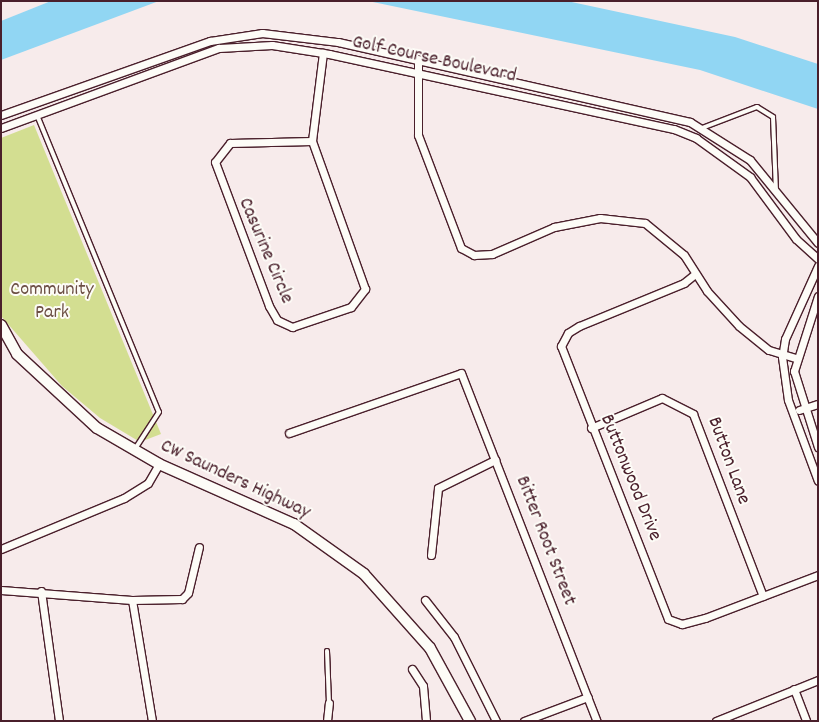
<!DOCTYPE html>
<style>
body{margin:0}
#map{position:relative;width:819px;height:722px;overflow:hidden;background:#f7ebeb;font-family:Dekko,sans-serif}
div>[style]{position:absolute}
.green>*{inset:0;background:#d3de91}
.water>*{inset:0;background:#91d6f3}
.roads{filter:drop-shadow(1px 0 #4a1f2b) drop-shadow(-1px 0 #4a1f2b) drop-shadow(0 1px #4a1f2b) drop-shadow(0 -1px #4a1f2b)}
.lane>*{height:4px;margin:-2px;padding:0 2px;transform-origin:2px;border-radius:2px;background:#fdfcf7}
.street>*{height:7px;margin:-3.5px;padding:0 3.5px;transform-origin:3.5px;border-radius:3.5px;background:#fdfcf7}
.secondary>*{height:10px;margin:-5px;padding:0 5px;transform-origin:5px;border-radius:5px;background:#fdfcf7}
span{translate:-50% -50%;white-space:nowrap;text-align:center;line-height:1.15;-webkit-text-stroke:4px #fdfcf7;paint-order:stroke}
.street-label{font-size:20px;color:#4a1f2b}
.park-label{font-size:20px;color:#6c4f44}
.frame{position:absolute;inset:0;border:2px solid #4a1f2b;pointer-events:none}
</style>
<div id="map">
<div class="green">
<i style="clip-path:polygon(34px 125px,161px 434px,140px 442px,100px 418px,62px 386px,1px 316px,1px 138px)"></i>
</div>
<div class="water">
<i style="clip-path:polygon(51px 1px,159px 1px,1px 60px,1px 21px)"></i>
<i style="clip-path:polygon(368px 1px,567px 1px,735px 37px,818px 64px,818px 109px,700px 70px)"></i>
</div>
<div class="roads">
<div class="lane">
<i style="left:37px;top:115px;width:321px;rotate:67.7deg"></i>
<i style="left:159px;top:412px;width:44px;rotate:123deg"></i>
<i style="left:702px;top:128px;width:59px;rotate:-20.9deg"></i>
<i style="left:757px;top:107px;width:19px;rotate:32deg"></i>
<i style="left:773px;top:117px;width:74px;rotate:87.7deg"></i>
<i style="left:327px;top:651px;width:52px;rotate:87.8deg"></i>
</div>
<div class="street">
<i style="left:418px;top:59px;width:76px;rotate:90deg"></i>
<i style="left:418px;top:135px;width:121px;rotate:69.2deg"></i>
<i style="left:461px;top:248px;width:15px;rotate:28deg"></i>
<i style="left:474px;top:255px;width:18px;rotate:-3deg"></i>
<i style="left:492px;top:254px;width:68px;rotate:-23.5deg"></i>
<i style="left:554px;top:227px;width:47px;rotate:-11.1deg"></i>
<i style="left:600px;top:218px;width:45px;rotate:6.3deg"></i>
<i style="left:645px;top:223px;width:50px;rotate:39.4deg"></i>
<i style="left:684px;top:255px;width:43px;rotate:57.4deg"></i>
<i style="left:707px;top:291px;width:47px;rotate:47.6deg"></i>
<i style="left:739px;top:326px;width:38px;rotate:39deg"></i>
<i style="left:769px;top:350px;width:28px;rotate:17deg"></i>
<i style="left:1px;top:115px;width:222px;rotate:-19.5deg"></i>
<i style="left:210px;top:41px;width:53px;rotate:-8.7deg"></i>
<i style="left:262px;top:33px;width:77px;rotate:6.8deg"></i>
<i style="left:338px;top:42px;width:361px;rotate:12.8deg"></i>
<i style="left:690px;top:122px;width:71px;rotate:32.3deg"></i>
<i style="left:750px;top:160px;width:107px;rotate:50.7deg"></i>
<i style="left:1px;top:128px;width:232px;rotate:-20.2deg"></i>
<i style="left:219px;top:48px;width:53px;rotate:-3.2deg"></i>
<i style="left:272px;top:45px;width:58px;rotate:9deg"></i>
<i style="left:329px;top:54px;width:353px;rotate:12.3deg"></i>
<i style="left:674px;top:129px;width:24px;rotate:22deg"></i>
<i style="left:696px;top:138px;width:67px;rotate:35.8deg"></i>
<i style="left:750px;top:177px;width:77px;rotate:53.4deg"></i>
<i style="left:796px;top:239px;width:30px;rotate:42deg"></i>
<i style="left:312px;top:141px;width:82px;rotate:178.6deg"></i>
<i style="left:230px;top:143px;width:24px;rotate:128deg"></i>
<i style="left:215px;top:162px;width:154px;rotate:69.4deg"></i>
<i style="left:269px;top:306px;width:16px;rotate:60deg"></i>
<i style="left:277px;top:320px;width:17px;rotate:25deg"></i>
<i style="left:292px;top:327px;width:62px;rotate:-18.7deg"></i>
<i style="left:351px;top:307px;width:23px;rotate:-52deg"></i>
<i style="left:365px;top:289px;width:157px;rotate:-109.7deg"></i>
<i style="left:312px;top:141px;width:89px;rotate:-82.9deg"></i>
<i style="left:818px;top:266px;width:80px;rotate:114.3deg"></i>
<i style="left:785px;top:339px;width:18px;rotate:99deg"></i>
<i style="left:782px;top:357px;width:43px;rotate:82.1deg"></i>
<i style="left:788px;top:400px;width:86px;rotate:69.7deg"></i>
<i style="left:695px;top:274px;width:14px;rotate:141deg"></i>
<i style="left:684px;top:283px;width:113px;rotate:157.7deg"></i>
<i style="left:579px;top:326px;width:13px;rotate:148deg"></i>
<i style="left:568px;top:333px;width:15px;rotate:118deg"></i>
<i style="left:561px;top:346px;width:293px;rotate:68.6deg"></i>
<i style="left:668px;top:619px;width:15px;rotate:20deg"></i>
<i style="left:682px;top:624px;width:24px;rotate:-15deg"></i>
<i style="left:705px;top:618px;width:121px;rotate:-20.8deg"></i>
<i style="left:818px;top:296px;width:79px;rotate:107.7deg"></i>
<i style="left:794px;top:371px;width:80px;rotate:72.5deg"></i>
<i style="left:799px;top:410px;width:20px;rotate:-18deg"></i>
<i style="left:591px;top:428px;width:77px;rotate:-22.9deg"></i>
<i style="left:662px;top:398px;width:35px;rotate:27deg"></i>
<i style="left:693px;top:414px;width:195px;rotate:69deg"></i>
<i style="left:289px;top:433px;width:182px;rotate:-19.2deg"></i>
<i style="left:461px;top:373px;width:374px;rotate:68.7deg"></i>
<i style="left:1px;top:549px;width:133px;rotate:-22.5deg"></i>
<i style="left:124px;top:498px;width:28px;rotate:-32deg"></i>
<i style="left:148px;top:483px;width:22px;rotate:-60deg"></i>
<i style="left:431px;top:555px;width:67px;rotate:-84deg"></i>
<i style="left:438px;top:488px;width:64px;rotate:-26.2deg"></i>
<i style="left:1px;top:590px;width:131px;rotate:4.4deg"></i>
<i style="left:132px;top:600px;width:123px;rotate:80.6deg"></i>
<i style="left:41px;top:591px;width:131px;rotate:82.1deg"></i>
<i style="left:132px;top:600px;width:50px;rotate:-1.1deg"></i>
<i style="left:182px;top:599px;width:8px;rotate:-45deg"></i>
<i style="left:188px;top:593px;width:47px;rotate:-76.6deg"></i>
<i style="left:425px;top:600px;width:47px;rotate:51.9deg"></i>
<i style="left:454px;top:637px;width:94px;rotate:63.4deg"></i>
<i style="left:412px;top:669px;width:20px;rotate:57deg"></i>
<i style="left:423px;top:686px;width:35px;rotate:85deg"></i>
<i style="left:794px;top:689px;width:34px;rotate:69deg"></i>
<i style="left:327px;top:721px;width:18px;rotate:-84deg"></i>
<i style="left:524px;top:721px;width:68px;rotate:-20.6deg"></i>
<i style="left:716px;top:721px;width:110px;rotate:-21.9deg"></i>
</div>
<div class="secondary">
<i style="left:1px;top:325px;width:33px;rotate:61deg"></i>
<i style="left:17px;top:354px;width:109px;rotate:42.8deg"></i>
<i style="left:97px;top:428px;width:72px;rotate:30.1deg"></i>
<i style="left:159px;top:464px;width:148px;rotate:24deg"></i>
<i style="left:294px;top:524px;width:86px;rotate:35.5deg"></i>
<i style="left:364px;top:574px;width:99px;rotate:48.3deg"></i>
<i style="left:430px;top:648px;width:83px;rotate:61.3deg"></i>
</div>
</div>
<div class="street-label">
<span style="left:434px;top:60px;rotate:12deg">Golf Course Boulevard</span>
<span style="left:265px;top:251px;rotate:67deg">Casurine Circle</span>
<span style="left:728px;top:461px;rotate:70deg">Button Lane</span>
<span style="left:630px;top:478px;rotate:68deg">Buttonwood Drive</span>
<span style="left:235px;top:480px;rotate:25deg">CW Saunders Highway</span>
<span style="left:545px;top:541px;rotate:69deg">Bitter Root Street</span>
</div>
<div class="park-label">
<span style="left:52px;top:302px">Community<br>Park</span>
</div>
<div class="frame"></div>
</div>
